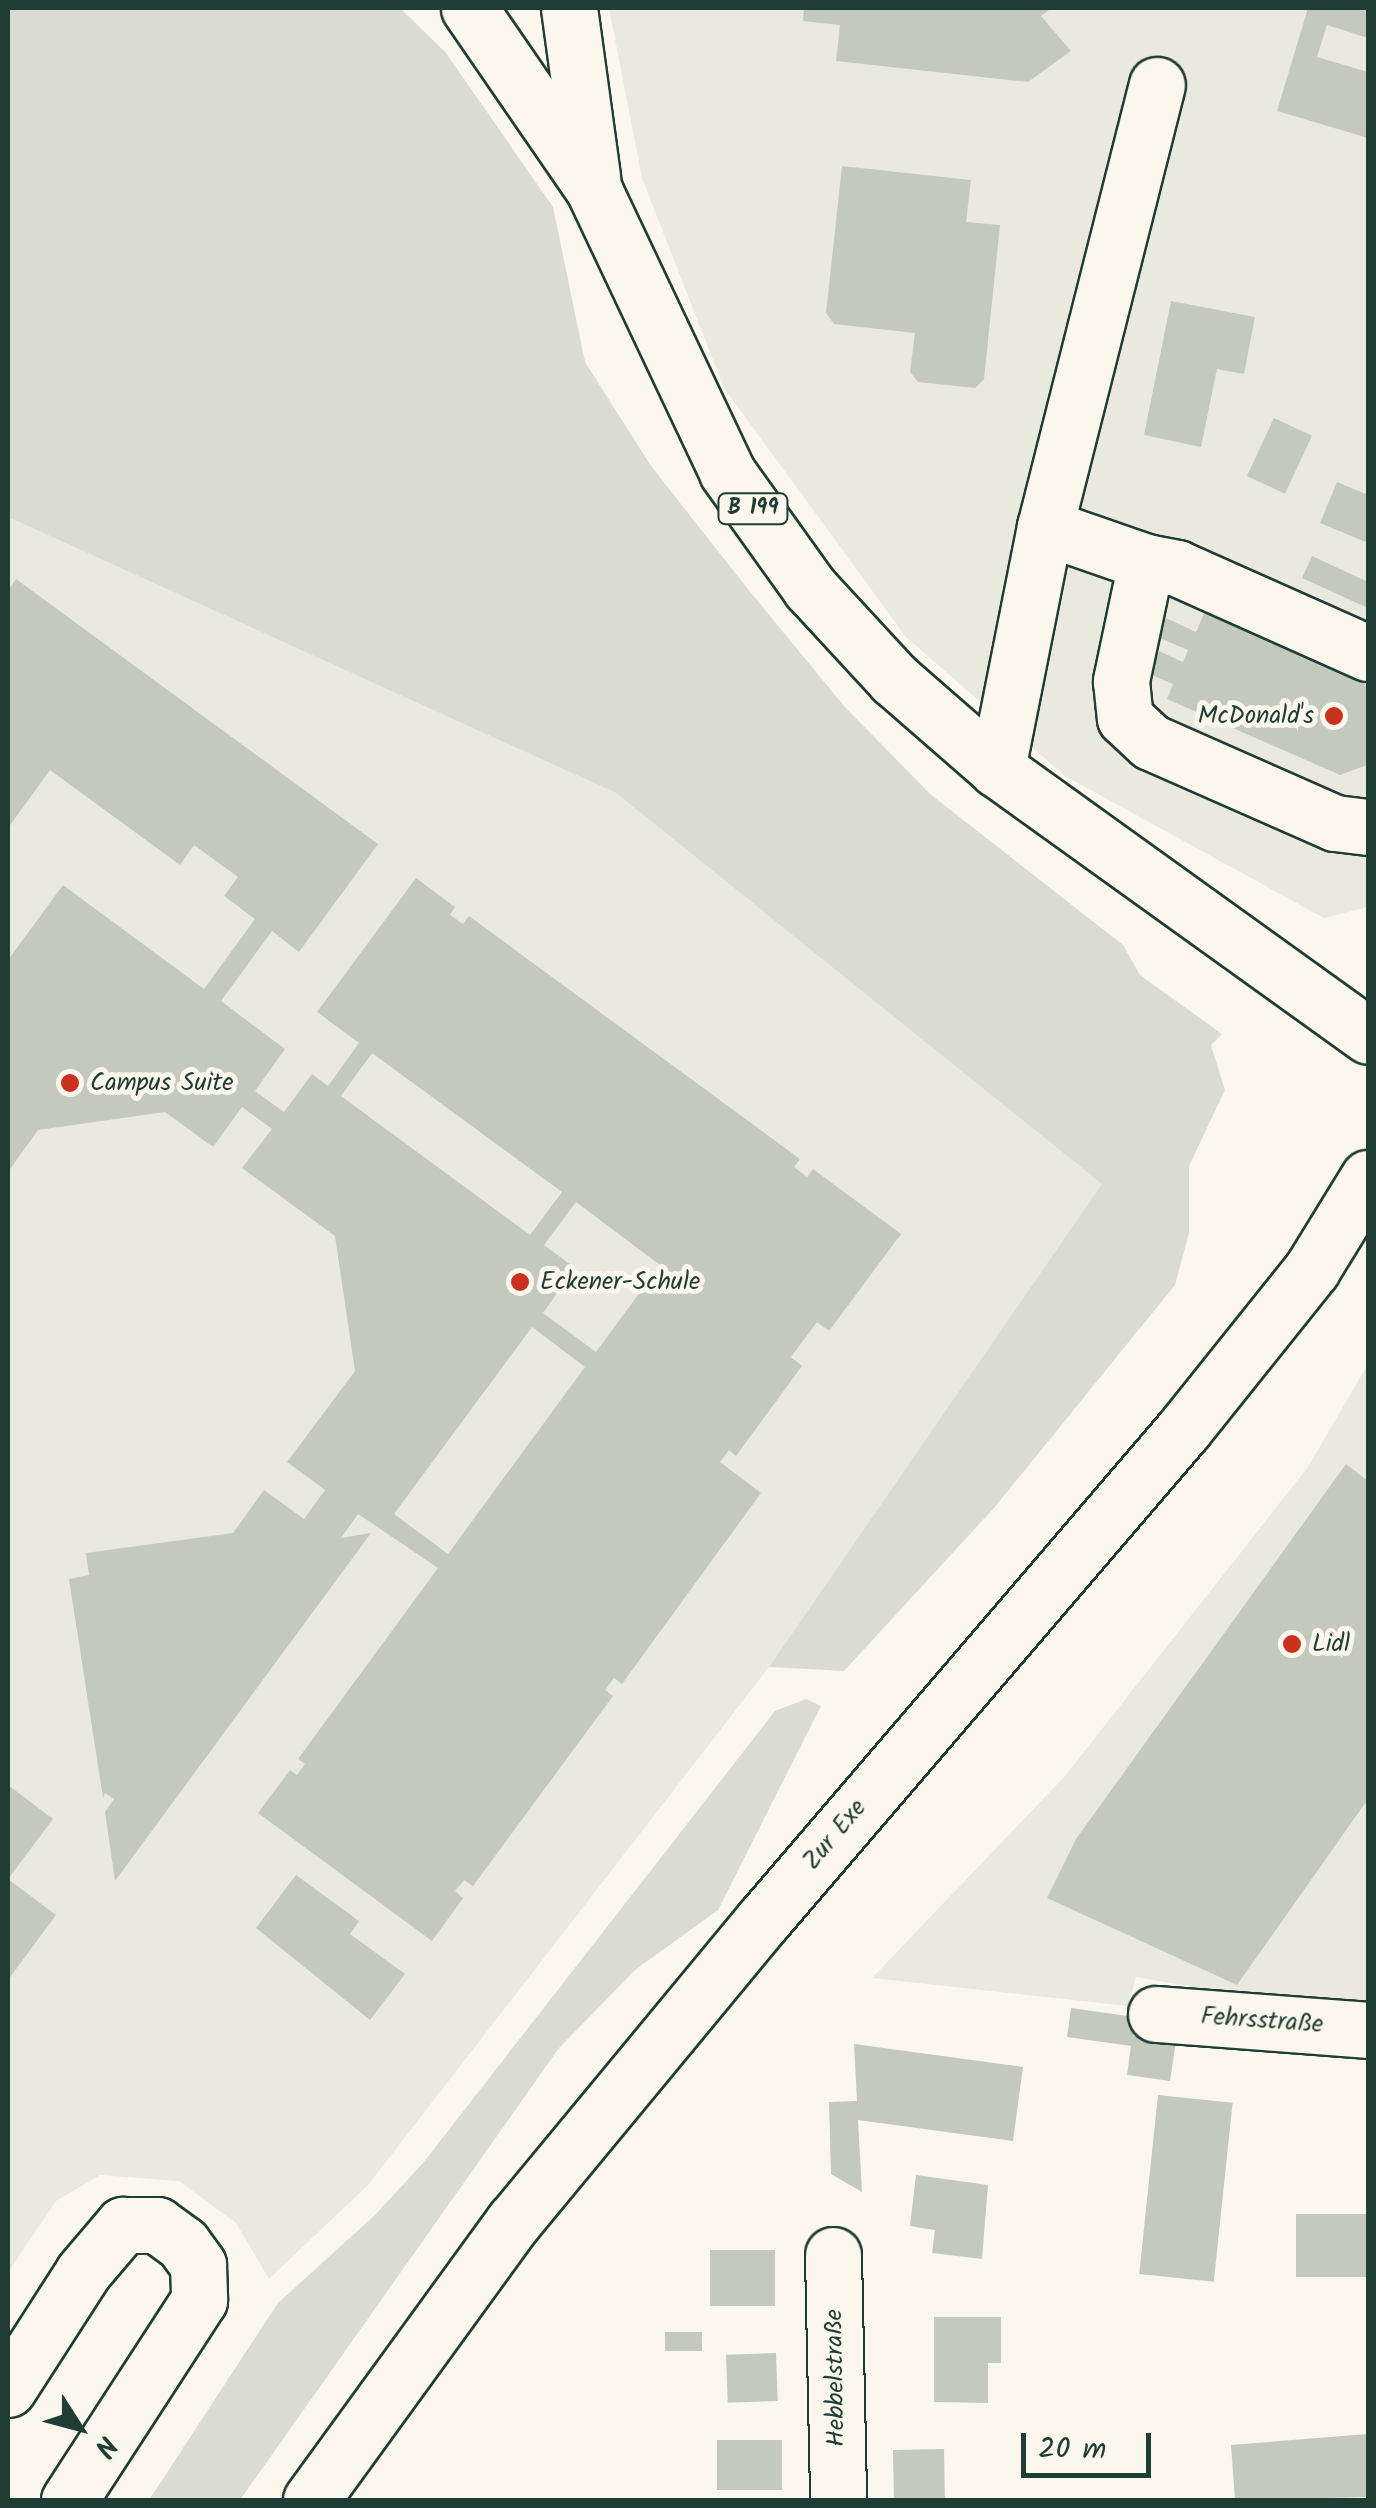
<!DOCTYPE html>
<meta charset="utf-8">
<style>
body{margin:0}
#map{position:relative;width:1376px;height:2508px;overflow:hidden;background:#fbf7ec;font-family:Kalam,sans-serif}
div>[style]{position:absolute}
.built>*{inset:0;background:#eae9de}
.green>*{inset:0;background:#dbdcd1}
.building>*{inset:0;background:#c4c9be;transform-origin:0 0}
.roads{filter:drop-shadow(2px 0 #1f3d34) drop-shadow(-2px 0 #1f3d34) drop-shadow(0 2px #1f3d34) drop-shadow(0 -2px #1f3d34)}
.minor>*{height:55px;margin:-27.5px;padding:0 27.5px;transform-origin:27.5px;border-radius:27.5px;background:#fbf7ec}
.major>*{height:55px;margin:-27.5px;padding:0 27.5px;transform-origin:27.5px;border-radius:27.5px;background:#fbf7ec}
.highway>*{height:55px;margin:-27.5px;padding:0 27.5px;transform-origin:27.5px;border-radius:27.5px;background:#fbf7ec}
.dots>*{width:28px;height:28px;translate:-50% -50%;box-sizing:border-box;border:5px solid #fbf7ec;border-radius:50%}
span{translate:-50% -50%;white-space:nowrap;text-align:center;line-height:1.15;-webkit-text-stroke:10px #fbf7ec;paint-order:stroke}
.shield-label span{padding:2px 8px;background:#fbf7ec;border:2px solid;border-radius:8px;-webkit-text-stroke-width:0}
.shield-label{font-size:22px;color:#1f3d34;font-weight:700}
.poi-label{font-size:25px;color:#1f3d34}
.right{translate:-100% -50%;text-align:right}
.left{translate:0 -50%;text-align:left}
.street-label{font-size:25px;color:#1f3d34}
.frame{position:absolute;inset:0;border:10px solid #1f3d34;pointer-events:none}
.north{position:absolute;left:30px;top:2378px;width:100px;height:100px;-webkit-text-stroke:8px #fbf7ec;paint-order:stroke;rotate:126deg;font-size:28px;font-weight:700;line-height:40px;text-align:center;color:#1f3d34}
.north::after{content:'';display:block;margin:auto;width:35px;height:45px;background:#1f3d34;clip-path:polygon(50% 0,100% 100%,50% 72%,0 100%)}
.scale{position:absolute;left:1021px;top:2433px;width:130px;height:45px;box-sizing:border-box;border:5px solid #1f3d34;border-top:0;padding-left:12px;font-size:30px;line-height:35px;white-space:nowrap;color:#1f3d34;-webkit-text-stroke:8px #fbf7ec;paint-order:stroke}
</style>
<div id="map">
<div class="built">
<i style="clip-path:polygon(609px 8px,1368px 8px,1368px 907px,1324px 918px,1065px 776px,906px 637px,724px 388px,642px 178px)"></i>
<i style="clip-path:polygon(8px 517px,616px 793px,1103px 1184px,769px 1667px,368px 2185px,269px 2279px,236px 2223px,179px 2181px,100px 2175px,56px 2201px,8px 2272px)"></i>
<i style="clip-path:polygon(1368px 1364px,1368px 2017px,1136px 1977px,1128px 2006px,872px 1978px,1065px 1776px,1308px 1467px)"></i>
</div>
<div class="green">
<i style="clip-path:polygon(8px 8px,400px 8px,446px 53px,553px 207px,585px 362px,651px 466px,747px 588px,844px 706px,930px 794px,1123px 945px,1140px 975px,1222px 1034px,1211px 1045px,1225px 1090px,1189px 1166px,1189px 1233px,1175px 1285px,994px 1508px,844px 1671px,769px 1667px,1102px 1184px,616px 793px,8px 517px)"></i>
<i style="clip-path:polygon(806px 1699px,821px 1706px,718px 1910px,635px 1970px,559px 2048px,240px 2500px,149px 2500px,278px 2303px,375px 2215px,423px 2163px,775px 1711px)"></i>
</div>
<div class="building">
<i style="clip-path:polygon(804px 8px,1052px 8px,1041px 16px,1071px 51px,1028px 82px,836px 61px,840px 25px,803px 21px)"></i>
<i style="clip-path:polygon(1308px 8px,1368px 8px,1368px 38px,1327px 25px,1317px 57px,1368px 72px,1368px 138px,1277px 111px)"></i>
<i style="clip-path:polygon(842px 166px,971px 180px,966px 222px,1000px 225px,984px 379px,975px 388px,918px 382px,910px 372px,915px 333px,834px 324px,826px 313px)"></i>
<i style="clip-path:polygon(1171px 301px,1255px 317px,1244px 374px,1217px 369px,1201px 447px,1144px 435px)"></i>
<i style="left:1274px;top:418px;width:42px;height:64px;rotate:25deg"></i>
<i style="clip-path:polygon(1337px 482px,1368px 495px,1368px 543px,1320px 523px)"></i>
<i style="clip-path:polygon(1312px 556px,1368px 582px,1368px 608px,1302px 578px)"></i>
<i style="clip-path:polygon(evenodd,16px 579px,378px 844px,299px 952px,272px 931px,221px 1001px,285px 1049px,255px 1091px,284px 1112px,312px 1074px,328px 1086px,359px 1043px,317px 1012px,416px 878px,455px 907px,450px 915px,463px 924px,469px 916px,800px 1159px,794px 1167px,807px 1177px,813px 1169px,901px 1234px,829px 1331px,817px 1322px,791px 1357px,802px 1366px,736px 1456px,729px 1450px,720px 1462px,761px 1493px,622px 1684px,614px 1678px,605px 1690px,613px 1696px,473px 1886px,464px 1880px,455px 1891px,463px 1898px,432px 1941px,258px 1813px,290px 1770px,297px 1775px,305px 1764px,298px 1759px,438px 1568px,358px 1514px,341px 1538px,371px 1533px,115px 1881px,105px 1812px,114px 1799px,105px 1793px,103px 1798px,69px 1579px,89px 1575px,86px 1553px,233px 1533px,264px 1490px,304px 1519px,325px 1490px,287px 1462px,355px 1371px,335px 1236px,242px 1168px,272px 1129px,242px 1107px,213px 1147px,165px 1112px,38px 1130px,8px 1172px,8px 960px,63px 885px,204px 989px,255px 919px,224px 896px,238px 877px,194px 845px,180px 865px,50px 770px,8px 828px,8px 591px,16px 579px,372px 1053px,562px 1192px,530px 1235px,341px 1096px,372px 1053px,16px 579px,576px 1202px,660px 1265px,596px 1352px,543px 1313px,575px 1268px,544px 1245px,576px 1202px,16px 579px,532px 1327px,585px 1367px,448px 1554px,394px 1514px,532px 1327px)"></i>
<i style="clip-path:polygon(1210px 600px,1368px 670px,1367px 765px,1340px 775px,1167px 699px,1173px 684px,1149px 674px,1159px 651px,1183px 662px,1188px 650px,1157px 637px,1166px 618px,1196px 632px)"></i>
<i style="clip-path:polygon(1346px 1464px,1368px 1481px,1368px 1799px,1237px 1985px,1047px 1898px,1076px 1839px)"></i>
<i style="clip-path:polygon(8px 1785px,53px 1819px,8px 1879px,56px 1915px,8px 1980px)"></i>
<i style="clip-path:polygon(296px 1875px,359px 1921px,350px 1934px,405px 1974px,370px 2020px,256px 1928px)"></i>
<i style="clip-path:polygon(1071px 2008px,1135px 2017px,1133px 2036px,1176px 2041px,1170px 2081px,1127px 2075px,1131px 2046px,1067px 2037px)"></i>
<i style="clip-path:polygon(854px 2044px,1023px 2067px,1013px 2141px,858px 2120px,862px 2192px,831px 2174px,829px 2102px,857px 2101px)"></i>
<i style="left:1158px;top:2095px;width:75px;height:180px;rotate:6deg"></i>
<i style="clip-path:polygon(916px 2175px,988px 2185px,982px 2259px,932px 2253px,935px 2230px,910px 2226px)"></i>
<i style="left:1368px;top:2214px;width:63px;height:72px;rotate:90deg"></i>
<i style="left:775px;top:2250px;width:56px;height:65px;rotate:90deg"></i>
<i style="clip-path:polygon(934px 2317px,1001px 2317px,1001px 2363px,988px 2363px,988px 2403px,934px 2402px)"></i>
<i style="left:665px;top:2332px;width:37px;height:19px"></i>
<i style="left:776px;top:2353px;width:48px;height:50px;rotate:88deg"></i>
<i style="clip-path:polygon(1368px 2434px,1368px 2497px,1235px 2500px,1231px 2445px)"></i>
<i style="left:717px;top:2440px;width:65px;height:50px"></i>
<i style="left:944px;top:2449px;width:51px;height:51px;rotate:89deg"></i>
</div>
<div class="roads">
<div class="minor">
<i style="left:1045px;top:527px;width:107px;rotate:19.1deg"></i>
<i style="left:1146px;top:562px;width:32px;rotate:11deg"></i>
<i style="left:1177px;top:568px;width:209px;rotate:24deg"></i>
<i style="left:1146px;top:562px;width:122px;rotate:101.9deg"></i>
<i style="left:1121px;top:681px;width:37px;rotate:84deg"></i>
<i style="left:1125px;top:718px;width:35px;rotate:43deg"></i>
<i style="left:1151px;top:742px;width:201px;rotate:23.8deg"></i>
<i style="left:1335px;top:823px;width:33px;rotate:7deg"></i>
<i style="left:997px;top:769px;width:247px;rotate:-78.8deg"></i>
<i style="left:1045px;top:527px;width:456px;rotate:-75.8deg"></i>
<i style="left:1156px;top:2014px;width:213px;rotate:4.3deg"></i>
<i style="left:833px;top:2255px;width:245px;rotate:88.8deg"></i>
<i style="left:8px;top:2389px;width:139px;rotate:-57.3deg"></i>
<i style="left:83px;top:2272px;width:62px;rotate:-49.6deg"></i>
<i style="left:123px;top:2225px;width:34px"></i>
<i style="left:157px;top:2225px;width:32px;rotate:36deg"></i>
<i style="left:183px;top:2244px;width:26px;rotate:54deg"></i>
<i style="left:198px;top:2265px;width:35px;rotate:88deg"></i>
<i style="left:199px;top:2300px;width:239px;rotate:123deg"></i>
</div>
<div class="major">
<i style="left:311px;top:2500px;width:345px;rotate:-54deg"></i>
<i style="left:514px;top:2221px;width:392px;rotate:-50.4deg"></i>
<i style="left:764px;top:1919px;width:645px;rotate:-49.4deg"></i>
<i style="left:1184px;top:1429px;width:205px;rotate:-51.3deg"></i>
<i style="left:1312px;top:1269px;width:107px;rotate:-58.4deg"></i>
</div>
<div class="highway">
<i style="left:469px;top:8px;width:221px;rotate:55.5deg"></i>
<i style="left:594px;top:190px;width:312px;rotate:64.7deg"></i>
<i style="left:727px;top:472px;width:143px;rotate:54.4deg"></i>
<i style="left:810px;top:588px;width:124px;rotate:47.3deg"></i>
<i style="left:894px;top:679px;width:137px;rotate:41.1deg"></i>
<i style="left:997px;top:769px;width:457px;rotate:35.7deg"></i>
<i style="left:569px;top:8px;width:171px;rotate:82.2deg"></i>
</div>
</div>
<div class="dots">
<i style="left:1334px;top:716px;background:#c8321e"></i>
<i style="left:70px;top:1083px;background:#c8321e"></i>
<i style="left:520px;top:1282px;background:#c8321e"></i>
<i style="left:1292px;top:1644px;background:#c8321e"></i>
</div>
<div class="shield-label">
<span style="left:753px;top:509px">B 199</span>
</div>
<div class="poi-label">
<span class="right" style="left:1314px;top:716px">McDonald's</span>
<span class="left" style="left:90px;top:1083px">Campus Suite</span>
<span class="left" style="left:540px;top:1282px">Eckener-Schule</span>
<span class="left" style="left:1312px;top:1644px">Lidl</span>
</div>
<div class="street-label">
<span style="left:835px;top:1835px;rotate:-50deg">Zur Exe</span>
<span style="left:1262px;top:2021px;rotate:4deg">Fehrsstraße</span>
<span style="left:836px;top:2378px;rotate:-91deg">Hebbelstraße</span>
</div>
<div class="frame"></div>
<div class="north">N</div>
<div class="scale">20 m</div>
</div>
